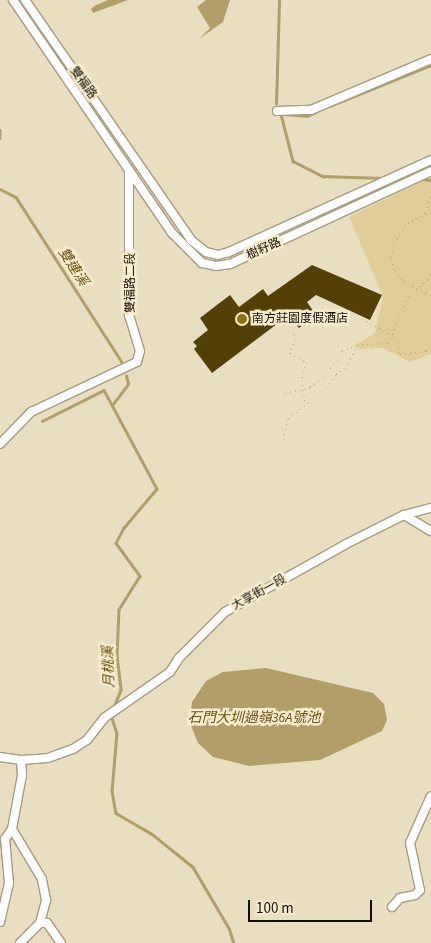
<!DOCTYPE html>
<meta charset="utf-8">
<style>
body{margin:0}
#map{position:relative;width:431px;height:943px;overflow:hidden;background:#e9dec0;font-family:"Source Sans 3","Noto Sans TC",sans-serif}
div>[style]{position:absolute}
.green>*{inset:0;background:#e0cd9a}
.water>*{inset:0;background:#b29e6b}
.stream>*{height:2.5px;margin:-1.25px;padding:0 1.25px;transform-origin:1.25px;border-radius:1.25px;background:#b29e6b}
.building>*{inset:0;background:#524008}
.path>*{height:1px;margin-top:-0.5px;transform-origin:0;background:repeating-linear-gradient(90deg,#a59d85 0 1px,transparent 0 5px)}
.roads{filter:drop-shadow(1px 0 #a79c80) drop-shadow(-1px 0 #a79c80) drop-shadow(0 1px #a79c80) drop-shadow(0 -1px #a79c80)}
.minor>*{height:8px;margin:-4px;padding:0 4px;transform-origin:4px;border-radius:4px;background:#fff}
.dots>*{width:14px;height:14px;translate:-50% -50%;box-sizing:border-box;border:2px solid #f7ebcd;border-radius:50%}
span{translate:-50% -50%;white-space:nowrap;text-align:center;line-height:1.15;-webkit-text-stroke:5px #f7ebcd;paint-order:stroke}
.street-label{font-size:12px;color:#130f05}
.poi-label{font-size:12px;color:#130f05}
.left{translate:0 -50%;text-align:left}
.water-label{font-size:14px;color:#685214;font-style:italic}
.scale{position:absolute;left:248px;top:900px;width:124px;height:22px;box-sizing:border-box;border:2px solid #130f05;border-top:0;padding-left:6px;font-size:15px;line-height:18px;white-space:nowrap;color:#130f05;-webkit-text-stroke:4px #f7ebcd;paint-order:stroke}
</style>
<div id="map">
<div class="green">
<i style="clip-path:polygon(431px 177px,431px 354px,410px 362px,383px 348px,358px 349px,354px 346px,375px 333px,383px 296px,349px 217px)"></i>
</div>
<div class="water">
<i style="clip-path:polygon(108px 0,128px 0,93px 13px,91px 9px,94px 6px)"></i>
<i style="clip-path:polygon(206px 0,230px 0,223px 22px,199px 39px,210px 28px,197px 7px)"></i>
<i style="clip-path:polygon(266px 668px,373px 693px,384px 704px,387px 720px,382px 731px,320px 760px,249px 766px,213px 757px,198px 743px,190px 723px,192px 702px,206px 681px,223px 672px)"></i>
</div>
<div class="stream">
<i style="left:276px;top:104px;width:104px;rotate:-88.3deg"></i>
<i style="left:330px;top:106px;width:109px;rotate:-22.1deg"></i>
<i style="left:281px;top:114px;width:49px;rotate:75.7deg"></i>
<i style="left:293px;top:161px;width:34px;rotate:27deg"></i>
<i style="left:323px;top:176px;width:60px;rotate:1.9deg"></i>
<i style="left:285px;top:114px;width:21px;rotate:5deg"></i>
<i style="left:306px;top:116px;width:9px;rotate:-21deg"></i>
<i style="left:0;top:130px;width:8px;rotate:90deg"></i>
<i style="left:422px;top:179px;width:9px;rotate:6deg"></i>
<i style="left:0;top:189px;width:18px;rotate:27deg"></i>
<i style="left:16px;top:197px;width:196px;rotate:57.3deg"></i>
<i style="left:113px;top:404px;width:25px;rotate:-53deg"></i>
<i style="left:128px;top:384px;width:8px;rotate:-104deg"></i>
<i style="left:42px;top:421px;width:69px;rotate:-26.6deg"></i>
<i style="left:104px;top:390px;width:112px;rotate:61.8deg"></i>
<i style="left:157px;top:489px;width:51px;rotate:130.2deg"></i>
<i style="left:124px;top:528px;width:17px;rotate:118deg"></i>
<i style="left:116px;top:543px;width:41px;rotate:54deg"></i>
<i style="left:140px;top:576px;width:40px;rotate:122deg"></i>
<i style="left:119px;top:610px;width:46px;rotate:92.5deg"></i>
<i style="left:117px;top:656px;width:34px;rotate:83deg"></i>
<i style="left:121px;top:690px;width:22px;rotate:112deg"></i>
<i style="left:111px;top:715px;width:19px;rotate:72deg"></i>
<i style="left:117px;top:733px;width:58px;rotate:94.9deg"></i>
<i style="left:112px;top:791px;width:22px;rotate:80deg"></i>
<i style="left:116px;top:813px;width:42px;rotate:30.3deg"></i>
<i style="left:152px;top:834px;width:53px;rotate:38.8deg"></i>
<i style="left:193px;top:867px;width:71px;rotate:59.5deg"></i>
<i style="left:229px;top:928px;width:16px;rotate:72deg"></i>
</div>
<div class="building">
<i style="clip-path:polygon(312px 265px,382px 295px,370px 320px,316px 295px,307px 302px,316px 315px,299px 328px,289px 315px,212px 373px,194px 349px,197px 346px,193px 342px,208px 330px,200px 318px,230px 295px,239px 307px,263px 289px,268px 296px)"></i>
</div>
<div class="path">
<i style="left:426px;top:212px;width:19px;rotate:-74deg"></i>
<i style="left:431px;top:213px;width:5px;rotate:180deg"></i>
<i style="left:426px;top:213px;width:24px;rotate:150deg"></i>
<i style="left:405px;top:225px;width:20px;rotate:120deg"></i>
<i style="left:395px;top:242px;width:17px;rotate:103deg"></i>
<i style="left:391px;top:259px;width:13px;rotate:72deg"></i>
<i style="left:395px;top:271px;width:13px;rotate:51deg"></i>
<i style="left:403px;top:281px;width:31px;rotate:27deg"></i>
<i style="left:366px;top:321px;width:34px;rotate:28deg"></i>
<i style="left:396px;top:337px;width:17px;rotate:77deg"></i>
<i style="left:400px;top:354px;width:31px;rotate:-7deg"></i>
<i style="left:293px;top:329px;width:10px;rotate:79deg"></i>
<i style="left:295px;top:339px;width:15px;rotate:110deg"></i>
<i style="left:290px;top:353px;width:18px;rotate:29deg"></i>
<i style="left:306px;top:362px;width:18px;rotate:103deg"></i>
<i style="left:302px;top:380px;width:24px;rotate:83deg"></i>
<i style="left:285px;top:393px;width:26px;rotate:-13deg"></i>
<i style="left:310px;top:387px;width:18px;rotate:-34deg"></i>
<i style="left:325px;top:377px;width:31px;rotate:-57deg"></i>
<i style="left:342px;top:351px;width:15px;rotate:-23deg"></i>
<i style="left:282px;top:444px;width:27px;rotate:-77deg"></i>
<i style="left:288px;top:418px;width:44px;rotate:-37.6deg"></i>
<i style="left:323px;top:391px;width:21px;rotate:-53deg"></i>
<i style="left:336px;top:374px;width:12px;rotate:-31deg"></i>
<i style="left:346px;top:368px;width:25px;rotate:-64deg"></i>
<i style="left:357px;top:345px;width:31px;rotate:-4deg"></i>
<i style="left:388px;top:343px;width:51px;rotate:-66.9deg"></i>
<i style="left:408px;top:296px;width:26px;rotate:-40deg"></i>
<i style="left:428px;top:279px;width:9px;rotate:-69deg"></i>
</div>
<div class="roads">
<div class="minor">
<i style="left:13px;top:0;width:282px;rotate:55.7deg"></i>
<i style="left:172px;top:233px;width:42px;rotate:45deg"></i>
<i style="left:202px;top:263px;width:14px;rotate:12deg"></i>
<i style="left:216px;top:266px;width:14px;rotate:-8deg"></i>
<i style="left:230px;top:264px;width:221px;rotate:-24.8deg"></i>
<i style="left:25px;top:0;width:292px;rotate:55.3deg"></i>
<i style="left:191px;top:240px;width:19px;rotate:39deg"></i>
<i style="left:206px;top:252px;width:12px;rotate:14deg"></i>
<i style="left:218px;top:255px;width:11px;rotate:-15deg"></i>
<i style="left:229px;top:252px;width:222px;rotate:-24.5deg"></i>
<i style="left:277px;top:111px;width:34px;rotate:-2deg"></i>
<i style="left:311px;top:110px;width:130px;rotate:-23deg"></i>
<i style="left:0;top:444px;width:45px;rotate:-45.9deg"></i>
<i style="left:31px;top:412px;width:117px;rotate:-25.3deg"></i>
<i style="left:137px;top:362px;width:11px;rotate:-75deg"></i>
<i style="left:140px;top:351px;width:38px;rotate:-107deg"></i>
<i style="left:129px;top:315px;width:142px;rotate:-90deg"></i>
<i style="left:404px;top:515px;width:31px;rotate:31deg"></i>
<i style="left:0;top:757px;width:21px;rotate:8deg"></i>
<i style="left:21px;top:760px;width:27px;rotate:-4deg"></i>
<i style="left:48px;top:758px;width:27px;rotate:-20deg"></i>
<i style="left:73px;top:749px;width:17px;rotate:-33deg"></i>
<i style="left:87px;top:740px;width:28px;rotate:-52deg"></i>
<i style="left:104px;top:718px;width:80px;rotate:-34.9deg"></i>
<i style="left:170px;top:672px;width:17px;rotate:-57deg"></i>
<i style="left:179px;top:658px;width:65px;rotate:-45deg"></i>
<i style="left:225px;top:612px;width:139px;rotate:-29.3deg"></i>
<i style="left:346px;top:544px;width:65px;rotate:-26.6deg"></i>
<i style="left:404px;top:515px;width:28px;rotate:-15deg"></i>
<i style="left:392px;top:907px;width:12px;rotate:-48deg"></i>
<i style="left:400px;top:898px;width:15px;rotate:-11deg"></i>
<i style="left:415px;top:895px;width:7px;rotate:-45deg"></i>
<i style="left:420px;top:890px;width:48px;rotate:-102deg"></i>
<i style="left:410px;top:843px;width:51px;rotate:-65.9deg"></i>
<i style="left:0;top:922px;width:40px;rotate:-77deg"></i>
<i style="left:9px;top:883px;width:44px;rotate:-95.2deg"></i>
<i style="left:5px;top:839px;width:12px;rotate:-55deg"></i>
<i style="left:40px;top:923px;width:7px"></i>
<i style="left:47px;top:923px;width:24px;rotate:55deg"></i>
<i style="left:20px;top:943px;width:28px;rotate:-45deg"></i>
<i style="left:40px;top:923px;width:24px;rotate:-75deg"></i>
<i style="left:46px;top:900px;width:21px;rotate:-101deg"></i>
<i style="left:42px;top:879px;width:58px;rotate:-121deg"></i>
<i style="left:12px;top:829px;width:55px;rotate:-79.5deg"></i>
<i style="left:22px;top:775px;width:15px;rotate:-94deg"></i>
</div>
</div>
<div class="dots">
<i style="left:242px;top:319px;background:#8e7014"></i>
</div>
<div class="street-label">
<span style="left:83px;top:83px;rotate:54deg">雙福路</span>
<span style="left:264px;top:249px;rotate:-24deg">樹籽路</span>
<span style="left:131px;top:283px;rotate:-90deg">雙福路二段</span>
<span style="left:259px;top:593px;rotate:-29deg">大享街一段</span>
</div>
<div class="poi-label">
<span class="left" style="left:252px;top:319px">南方莊園度假酒店</span>
</div>
<div class="water-label">
<span style="left:73px;top:267px;rotate:57deg">雙連溪</span>
<span style="left:109px;top:667px;rotate:-92deg">月桃溪</span>
<span style="left:254px;top:718px">石門大圳過嶺36A號池</span>
</div>
<div class="scale">100 m</div>
</div>
